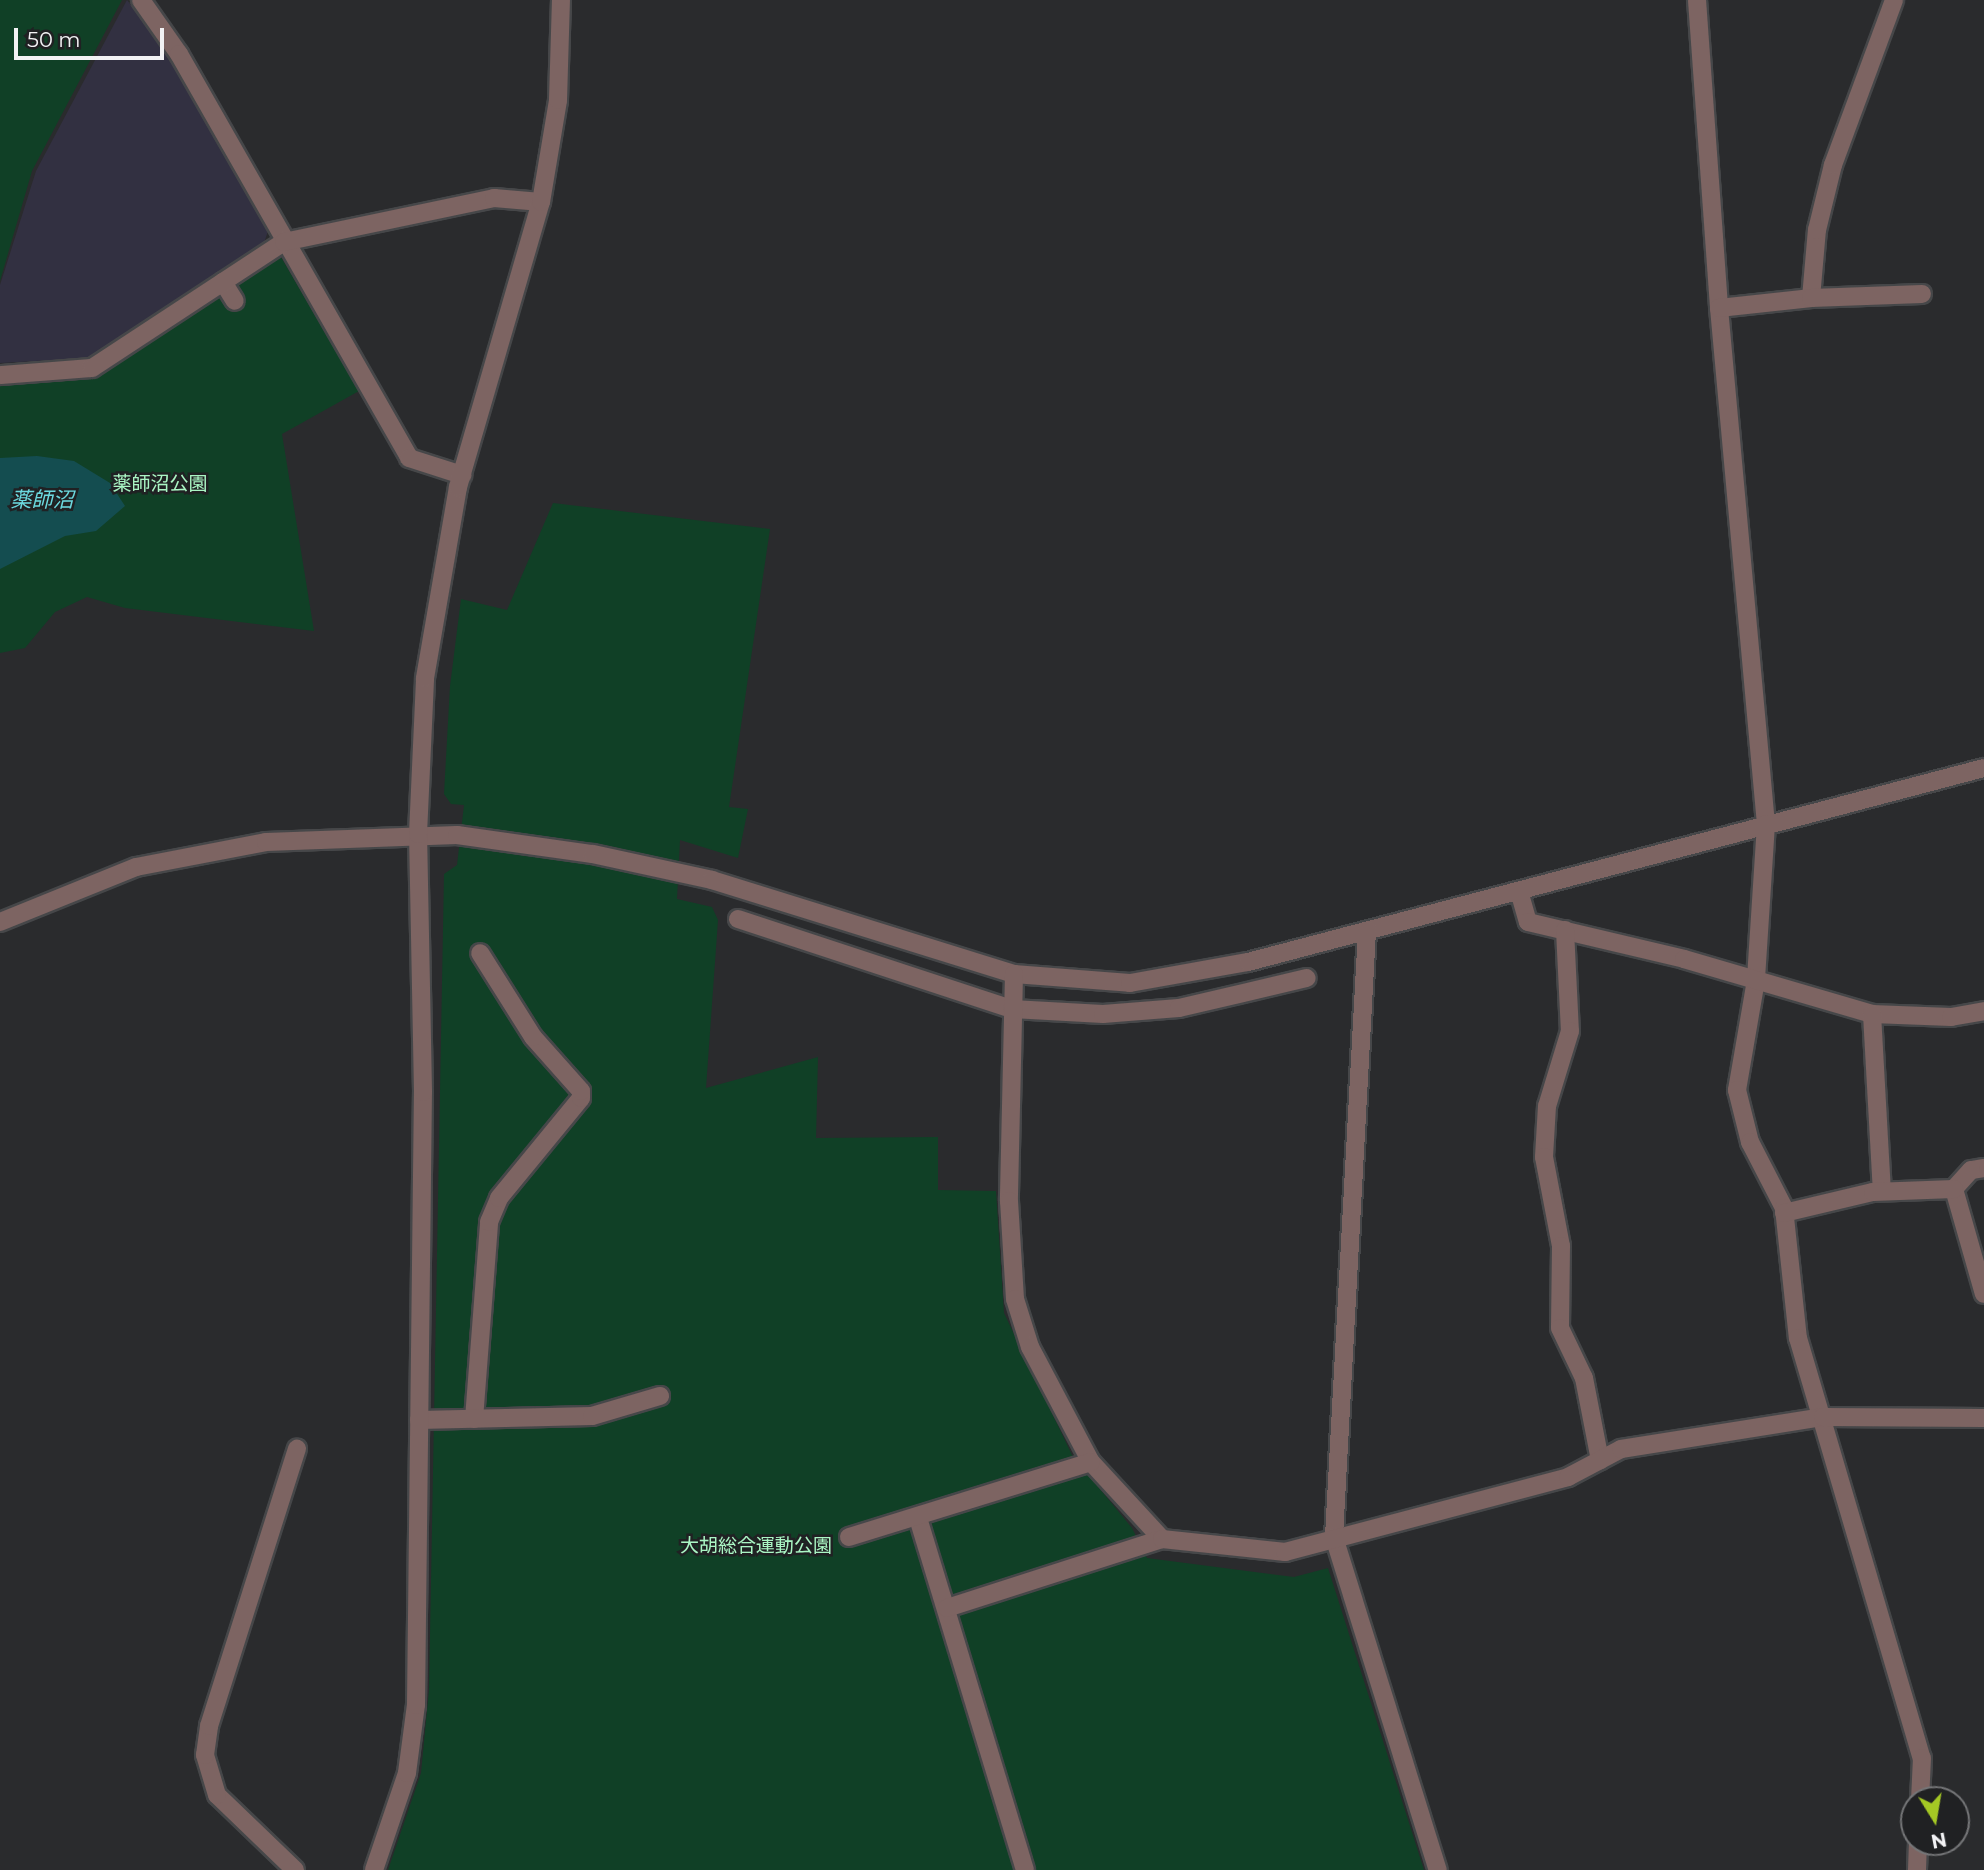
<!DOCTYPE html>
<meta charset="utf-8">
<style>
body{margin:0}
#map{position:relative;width:1984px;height:1870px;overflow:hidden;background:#2a2b2d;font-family:Montserrat,"Noto Sans JP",sans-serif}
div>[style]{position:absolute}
.industrial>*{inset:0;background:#323041}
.green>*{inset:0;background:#104026}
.water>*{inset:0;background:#144d50}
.roads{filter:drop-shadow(2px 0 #464749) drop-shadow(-2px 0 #464749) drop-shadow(0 2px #464749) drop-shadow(0 -2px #464749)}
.minor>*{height:18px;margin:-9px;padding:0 9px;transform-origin:9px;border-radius:9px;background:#7d6462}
span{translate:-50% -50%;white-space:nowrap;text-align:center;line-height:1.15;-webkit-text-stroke:5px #202123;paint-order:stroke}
.park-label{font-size:19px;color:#aaf6c4}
.water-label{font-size:21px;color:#6bd9df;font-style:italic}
.north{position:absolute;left:1900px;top:1786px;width:70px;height:70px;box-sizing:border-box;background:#202123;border:2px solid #747577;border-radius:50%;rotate:169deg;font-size:19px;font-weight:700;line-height:28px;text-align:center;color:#f2f2f4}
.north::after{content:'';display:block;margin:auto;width:24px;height:32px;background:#a4c824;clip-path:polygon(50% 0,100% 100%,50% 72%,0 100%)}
.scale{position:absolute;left:14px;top:28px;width:150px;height:32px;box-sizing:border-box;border:4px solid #f2f2f4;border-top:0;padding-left:9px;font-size:21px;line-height:24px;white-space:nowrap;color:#f2f2f4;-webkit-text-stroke:5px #202123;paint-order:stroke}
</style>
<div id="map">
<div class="industrial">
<i style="clip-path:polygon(127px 0,169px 53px,268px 231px,264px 243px,90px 358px,0 363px,0 285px,36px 171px)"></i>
</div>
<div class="green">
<i style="clip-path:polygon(0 0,122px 0,32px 171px,0 281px)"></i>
<i style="clip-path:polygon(281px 257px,359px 391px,282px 434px,314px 631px,125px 608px,87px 597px,55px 612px,25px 648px,0 653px,0 380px,96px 373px)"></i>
<i style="clip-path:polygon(553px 503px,770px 529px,729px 807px,748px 809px,738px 858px,680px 840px,677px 899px,712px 907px,718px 920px,706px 1088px,818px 1057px,816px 1138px,938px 1137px,938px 1190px,996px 1191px,1004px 1313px,1072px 1455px,1132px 1528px,1147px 1558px,1294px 1577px,1328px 1568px,1424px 1870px,388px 1870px,421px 1773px,429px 1690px,444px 874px,457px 865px,464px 805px,451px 804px,444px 794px,450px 686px,461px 599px,507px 610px)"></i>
</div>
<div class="water">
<i style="clip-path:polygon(37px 456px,74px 461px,110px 483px,125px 506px,96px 531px,65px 536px,0 569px,0 458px)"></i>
</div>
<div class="roads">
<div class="minor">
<i style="left:141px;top:0;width:66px;rotate:54.9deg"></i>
<i style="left:179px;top:54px;width:465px;rotate:60.3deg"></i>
<i style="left:409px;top:458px;width:56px;rotate:17.8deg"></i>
<i style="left:1697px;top:0;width:309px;rotate:85.9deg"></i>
<i style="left:1719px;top:308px;width:518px;rotate:84.8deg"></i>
<i style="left:1766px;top:824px;width:156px;rotate:93.7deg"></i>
<i style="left:1756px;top:980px;width:112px;rotate:99.8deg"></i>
<i style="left:1737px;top:1090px;width:54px;rotate:76deg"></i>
<i style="left:1750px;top:1142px;width:74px;rotate:62.7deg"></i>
<i style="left:1784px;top:1208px;width:131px;rotate:83.9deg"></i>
<i style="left:1798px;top:1338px;width:438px;rotate:73.6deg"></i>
<i style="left:1922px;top:1758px;width:42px;rotate:92.7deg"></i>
<i style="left:223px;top:282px;width:22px;rotate:58deg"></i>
<i style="left:1811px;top:298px;width:68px;rotate:-85deg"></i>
<i style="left:1817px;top:230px;width:67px;rotate:-76.2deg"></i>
<i style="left:1833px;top:165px;width:176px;rotate:-69.7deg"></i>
<i style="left:1719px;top:308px;width:93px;rotate:-6.2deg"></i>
<i style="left:1811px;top:298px;width:111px;rotate:-2.1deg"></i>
<i style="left:0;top:375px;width:92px;rotate:-4.4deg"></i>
<i style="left:92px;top:368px;width:230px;rotate:-33.3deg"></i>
<i style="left:284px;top:242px;width:215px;rotate:-11.8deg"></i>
<i style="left:494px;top:198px;width:47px;rotate:4.9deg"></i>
<i style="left:1519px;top:891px;width:32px;rotate:74deg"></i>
<i style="left:1528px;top:922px;width:160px;rotate:13.3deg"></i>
<i style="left:1684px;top:959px;width:196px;rotate:16.3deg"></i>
<i style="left:1872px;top:1014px;width:79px;rotate:2.2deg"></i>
<i style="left:1951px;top:1017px;width:34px;rotate:-10deg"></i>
<i style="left:738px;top:919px;width:288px;rotate:18.2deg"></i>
<i style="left:1012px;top:1009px;width:91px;rotate:3.1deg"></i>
<i style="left:1103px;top:1014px;width:76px;rotate:-4.5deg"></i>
<i style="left:1179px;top:1008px;width:131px;rotate:-13.2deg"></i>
<i style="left:0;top:922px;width:147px;rotate:-22deg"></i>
<i style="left:136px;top:867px;width:132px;rotate:-10.9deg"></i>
<i style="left:266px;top:842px;width:191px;rotate:-2.1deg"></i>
<i style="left:457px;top:835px;width:137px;rotate:8deg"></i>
<i style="left:593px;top:854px;width:122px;rotate:12.3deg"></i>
<i style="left:712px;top:880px;width:316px;rotate:17.3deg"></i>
<i style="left:1014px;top:974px;width:116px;rotate:4.4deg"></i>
<i style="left:1130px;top:983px;width:120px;rotate:-10.1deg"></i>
<i style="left:1248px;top:962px;width:761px;rotate:-14.77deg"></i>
<i style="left:1565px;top:930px;width:101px;rotate:87.2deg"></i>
<i style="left:1570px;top:1031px;width:78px;rotate:107deg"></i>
<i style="left:1547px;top:1106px;width:51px;rotate:93.4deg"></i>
<i style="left:1544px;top:1157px;width:91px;rotate:79.2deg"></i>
<i style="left:1561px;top:1246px;width:82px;rotate:90.7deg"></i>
<i style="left:1560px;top:1328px;width:55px;rotate:64.4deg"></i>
<i style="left:1584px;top:1378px;width:84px;rotate:79deg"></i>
<i style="left:1367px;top:931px;width:607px;rotate:93.12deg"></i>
<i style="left:1334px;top:1537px;width:349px;rotate:72.7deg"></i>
<i style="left:1014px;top:974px;width:227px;rotate:91.3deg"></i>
<i style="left:1009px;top:1201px;width:98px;rotate:86.5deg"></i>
<i style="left:1015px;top:1299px;width:50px;rotate:72.6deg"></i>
<i style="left:1030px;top:1347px;width:130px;rotate:62.1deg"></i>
<i style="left:1091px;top:1462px;width:105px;rotate:47.3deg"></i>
<i style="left:1872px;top:1014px;width:177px;rotate:86.8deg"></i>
<i style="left:1984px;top:1168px;width:13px;rotate:171deg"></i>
<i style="left:1971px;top:1170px;width:25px;rotate:132deg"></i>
<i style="left:1954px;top:1189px;width:109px;rotate:74.1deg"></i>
<i style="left:1784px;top:1213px;width:91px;rotate:-13.3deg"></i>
<i style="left:1873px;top:1192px;width:81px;rotate:-2.1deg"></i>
<i style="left:474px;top:1419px;width:198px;rotate:-85.6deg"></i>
<i style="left:489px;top:1222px;width:26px;rotate:-67deg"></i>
<i style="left:499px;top:1198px;width:129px;rotate:-50.6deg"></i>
<i style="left:581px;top:1098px;width:7px;rotate:-90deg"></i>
<i style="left:581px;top:1091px;width:72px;rotate:-131.6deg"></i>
<i style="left:533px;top:1037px;width:99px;rotate:-122.2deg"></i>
<i style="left:419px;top:1420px;width:173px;rotate:-1.3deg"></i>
<i style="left:592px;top:1416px;width:71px;rotate:-16.4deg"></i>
<i style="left:918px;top:1518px;width:368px;rotate:73.1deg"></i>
<i style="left:849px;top:1537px;width:253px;rotate:-17.2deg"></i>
<i style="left:947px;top:1608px;width:226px;rotate:-17.8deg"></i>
<i style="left:1162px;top:1539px;width:124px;rotate:6deg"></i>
<i style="left:1285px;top:1552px;width:293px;rotate:-14.8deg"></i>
<i style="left:1568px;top:1477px;width:60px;rotate:-27.8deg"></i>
<i style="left:1621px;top:1449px;width:205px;rotate:-9deg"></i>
<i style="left:1823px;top:1417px;width:161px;rotate:0.4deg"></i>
<i style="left:295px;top:1870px;width:108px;rotate:-136.1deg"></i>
<i style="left:217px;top:1795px;width:42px;rotate:-106.7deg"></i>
<i style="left:205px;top:1755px;width:29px;rotate:-82deg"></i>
<i style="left:209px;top:1726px;width:291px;rotate:-72.4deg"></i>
<i style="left:374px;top:1870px;width:102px;rotate:-71.2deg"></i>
<i style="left:407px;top:1773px;width:69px;rotate:-82.5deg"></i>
<i style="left:416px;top:1705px;width:613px;rotate:-89.35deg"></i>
<i style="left:423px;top:1092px;width:258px;rotate:-91.1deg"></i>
<i style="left:418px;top:834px;width:156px;rotate:-87.4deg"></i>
<i style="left:425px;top:678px;width:194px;rotate:-80.2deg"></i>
<i style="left:458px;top:487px;width:297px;rotate:-73.8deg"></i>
<i style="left:541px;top:202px;width:103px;rotate:-80.5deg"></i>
<i style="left:558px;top:100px;width:100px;rotate:-88.3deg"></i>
<i style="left:1917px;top:1870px;width:28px;rotate:-88deg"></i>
</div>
</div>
<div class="park-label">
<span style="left:160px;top:484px">薬師沼公園</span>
<span style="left:756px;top:1546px">大胡総合運動公園</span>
</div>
<div class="water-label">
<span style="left:42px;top:500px">薬師沼</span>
</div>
<div class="north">N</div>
<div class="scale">50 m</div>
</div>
